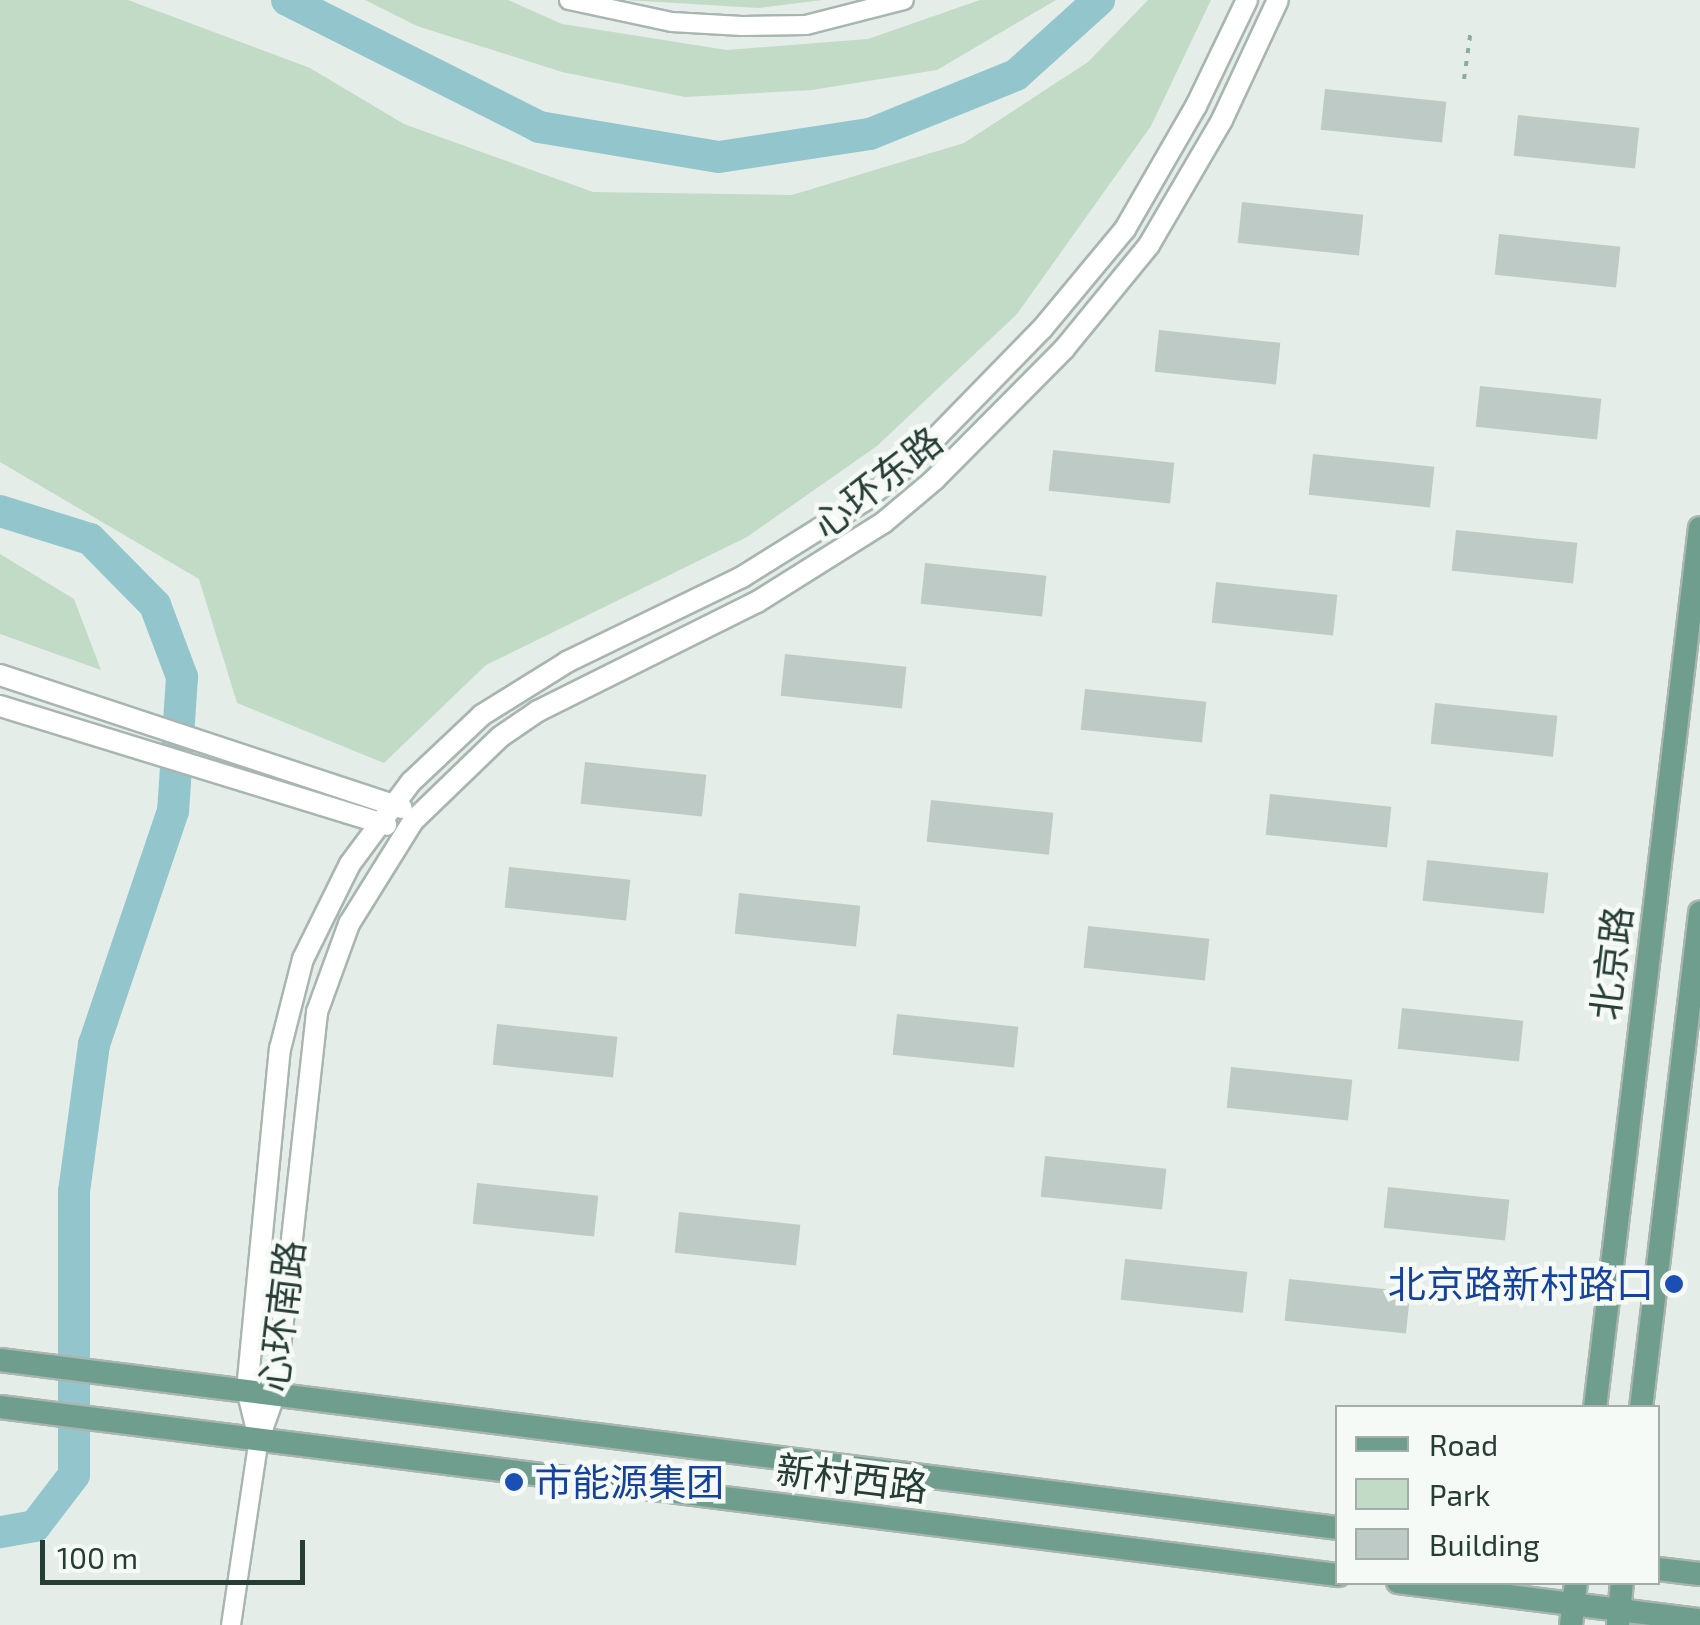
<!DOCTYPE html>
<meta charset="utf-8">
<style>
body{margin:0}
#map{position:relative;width:1700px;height:1625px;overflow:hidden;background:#e5ede9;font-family:"Exo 2","Noto Sans SC",sans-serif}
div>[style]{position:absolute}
.green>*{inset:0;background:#c1dbc6}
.river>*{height:32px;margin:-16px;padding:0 16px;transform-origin:16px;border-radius:16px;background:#93c6cc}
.building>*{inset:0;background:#becac5;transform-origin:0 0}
.path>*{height:4px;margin-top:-2px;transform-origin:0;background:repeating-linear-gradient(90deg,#89ada0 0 5px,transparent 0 13px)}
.roads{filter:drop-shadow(2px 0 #a8b5b0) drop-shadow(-2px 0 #a8b5b0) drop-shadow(0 2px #a8b5b0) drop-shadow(0 -2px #a8b5b0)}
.tertiary>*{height:18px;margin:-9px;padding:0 9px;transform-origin:9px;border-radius:9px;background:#fff}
.secondary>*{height:20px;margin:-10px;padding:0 10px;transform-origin:10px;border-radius:10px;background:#fff}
.primary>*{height:22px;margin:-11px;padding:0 11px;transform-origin:11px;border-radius:11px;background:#6f9e8f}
.dots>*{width:28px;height:28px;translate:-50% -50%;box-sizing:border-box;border:5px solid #f6faf7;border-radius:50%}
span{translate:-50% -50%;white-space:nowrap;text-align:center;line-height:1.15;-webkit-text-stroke:9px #f6faf7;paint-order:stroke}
.street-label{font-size:38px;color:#263d36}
.transit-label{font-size:38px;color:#164399}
.right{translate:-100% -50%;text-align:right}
.left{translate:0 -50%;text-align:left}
.legend{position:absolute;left:1335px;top:1405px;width:325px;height:180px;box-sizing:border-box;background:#f6faf7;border:2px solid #a3aeaa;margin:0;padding:12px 18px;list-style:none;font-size:30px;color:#263d36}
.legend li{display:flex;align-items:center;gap:20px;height:50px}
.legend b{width:50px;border:2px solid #a3aeaa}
.scale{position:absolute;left:40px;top:1540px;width:265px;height:45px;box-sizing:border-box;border:5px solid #263d36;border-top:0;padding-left:12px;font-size:30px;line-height:35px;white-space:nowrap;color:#263d36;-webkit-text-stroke:8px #f6faf7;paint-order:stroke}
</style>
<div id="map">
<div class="green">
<i style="clip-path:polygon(0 0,128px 0,310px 68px,404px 124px,593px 192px,792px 195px,964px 143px,1088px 62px,1148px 0,1211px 0,1151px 126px,1017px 314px,877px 446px,747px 537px,486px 665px,384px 763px,237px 703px,199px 579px,0 462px)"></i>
<i style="clip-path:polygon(365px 0,508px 0,562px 24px,727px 50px,868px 39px,980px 0,1056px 0,937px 70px,812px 90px,685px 97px,562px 72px,417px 26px)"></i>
<i style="clip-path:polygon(627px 0,822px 0,758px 8px)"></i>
<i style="clip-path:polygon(0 554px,74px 599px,101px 670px,0 634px)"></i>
</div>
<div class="river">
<i style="left:287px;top:0;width:282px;rotate:26.7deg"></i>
<i style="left:539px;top:127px;width:182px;rotate:9.5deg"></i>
<i style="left:719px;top:157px;width:153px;rotate:-8.7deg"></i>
<i style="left:870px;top:134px;width:157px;rotate:-22deg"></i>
<i style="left:1016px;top:75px;width:112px;rotate:-42.1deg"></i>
<i style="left:0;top:511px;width:94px;rotate:17.3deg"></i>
<i style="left:90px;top:539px;width:93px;rotate:45.4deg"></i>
<i style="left:155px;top:605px;width:77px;rotate:69.4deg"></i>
<i style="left:182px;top:677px;width:134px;rotate:93.8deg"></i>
<i style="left:173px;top:811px;width:246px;rotate:108.7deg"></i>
<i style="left:94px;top:1044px;width:148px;rotate:97.7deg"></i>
<i style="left:74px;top:1191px;width:284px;rotate:90deg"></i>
<i style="left:74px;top:1475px;width:64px;rotate:127.4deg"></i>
<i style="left:35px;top:1526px;width:36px;rotate:170deg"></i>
</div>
<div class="building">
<i style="left:1325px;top:89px;width:122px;height:41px;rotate:6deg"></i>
<i style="left:1518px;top:115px;width:122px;height:41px;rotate:6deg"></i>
<i style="left:1242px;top:202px;width:122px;height:41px;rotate:6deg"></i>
<i style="left:1499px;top:234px;width:122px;height:41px;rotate:6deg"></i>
<i style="left:1159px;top:330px;width:122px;height:42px;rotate:6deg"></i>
<i style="left:1480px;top:386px;width:122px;height:41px;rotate:6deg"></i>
<i style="left:1053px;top:450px;width:122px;height:41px;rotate:6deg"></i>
<i style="left:1313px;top:454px;width:122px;height:41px;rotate:6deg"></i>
<i style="left:1456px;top:530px;width:122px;height:41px;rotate:6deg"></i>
<i style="left:925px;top:563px;width:122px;height:41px;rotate:6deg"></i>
<i style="left:1216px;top:582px;width:122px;height:41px;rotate:6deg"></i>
<i style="left:785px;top:654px;width:122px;height:42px;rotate:6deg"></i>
<i style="left:1085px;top:689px;width:122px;height:41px;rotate:6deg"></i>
<i style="left:1435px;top:703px;width:123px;height:41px;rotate:6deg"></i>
<i style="left:585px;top:762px;width:122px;height:42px;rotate:6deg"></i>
<i style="left:1270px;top:794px;width:122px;height:41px;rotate:6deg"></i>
<i style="left:931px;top:800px;width:123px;height:42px;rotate:6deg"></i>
<i style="left:1427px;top:860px;width:122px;height:41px;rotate:6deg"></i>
<i style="left:509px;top:867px;width:122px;height:41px;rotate:6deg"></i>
<i style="left:739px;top:893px;width:122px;height:41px;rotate:6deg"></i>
<i style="left:1088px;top:926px;width:122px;height:42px;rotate:6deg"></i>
<i style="left:1402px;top:1008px;width:122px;height:41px;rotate:6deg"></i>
<i style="left:897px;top:1014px;width:122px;height:41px;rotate:6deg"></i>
<i style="left:497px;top:1024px;width:121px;height:41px;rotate:6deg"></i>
<i style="left:1231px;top:1067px;width:122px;height:41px;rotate:6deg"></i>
<i style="left:1045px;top:1156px;width:122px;height:41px;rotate:6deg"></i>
<i style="left:477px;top:1183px;width:122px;height:41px;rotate:6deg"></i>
<i style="left:1388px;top:1187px;width:122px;height:41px;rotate:6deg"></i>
<i style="left:679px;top:1212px;width:122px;height:41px;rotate:6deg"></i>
<i style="left:1125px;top:1259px;width:123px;height:41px;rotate:6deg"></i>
<i style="left:1289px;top:1279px;width:122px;height:42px;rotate:6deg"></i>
</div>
<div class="path">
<i style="left:1464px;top:79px;width:50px;rotate:-82deg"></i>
</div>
<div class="roads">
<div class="tertiary">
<i style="left:569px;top:0;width:105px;rotate:12.1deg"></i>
<i style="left:672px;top:22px;width:70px;rotate:3.3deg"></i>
<i style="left:742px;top:26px;width:64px;rotate:-0.9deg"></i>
<i style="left:806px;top:25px;width:101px;rotate:-14.3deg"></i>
<i style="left:231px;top:1625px;width:189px;rotate:-81.5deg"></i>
</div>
<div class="secondary">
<i style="left:0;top:675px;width:423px;rotate:18.3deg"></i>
<i style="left:0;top:706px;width:404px;rotate:17.1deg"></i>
<i style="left:259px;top:1438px;width:48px;rotate:-70.4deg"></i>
<i style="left:275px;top:1393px;width:383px;rotate:-83.7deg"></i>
<i style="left:317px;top:1012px;width:94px;rotate:-70deg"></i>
<i style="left:349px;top:924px;width:121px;rotate:-58.1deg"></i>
<i style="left:413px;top:821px;width:121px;rotate:-44deg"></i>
<i style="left:500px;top:737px;width:46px;rotate:-34.4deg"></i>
<i style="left:538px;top:711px;width:245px;rotate:-26.5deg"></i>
<i style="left:757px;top:602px;width:149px;rotate:-32.1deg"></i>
<i style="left:883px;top:523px;width:67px;rotate:-40.1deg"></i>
<i style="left:934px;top:480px;width:185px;rotate:-45.2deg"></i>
<i style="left:1064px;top:349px;width:134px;rotate:-50.7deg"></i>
<i style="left:1149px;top:245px;width:145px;rotate:-59.7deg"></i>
<i style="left:1222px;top:120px;width:132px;rotate:-65deg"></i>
<i style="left:259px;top:1438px;width:49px;rotate:-104deg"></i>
<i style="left:247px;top:1390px;width:343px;rotate:-84.5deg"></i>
<i style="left:280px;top:1049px;width:93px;rotate:-75.7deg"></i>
<i style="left:303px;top:959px;width:106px;rotate:-63.7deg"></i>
<i style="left:350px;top:864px;width:102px;rotate:-53.4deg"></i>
<i style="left:411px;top:782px;width:98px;rotate:-43.3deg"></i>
<i style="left:482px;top:715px;width:100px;rotate:-31.9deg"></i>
<i style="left:567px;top:662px;width:195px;rotate:-25.9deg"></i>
<i style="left:742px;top:577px;width:145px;rotate:-32deg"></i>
<i style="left:865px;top:500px;width:65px;rotate:-39.4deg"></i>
<i style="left:915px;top:459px;width:182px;rotate:-45.7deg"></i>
<i style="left:1042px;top:329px;width:130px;rotate:-50.3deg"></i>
<i style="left:1125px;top:229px;width:142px;rotate:-60deg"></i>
<i style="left:1196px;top:106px;width:118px;rotate:-64.3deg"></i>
</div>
<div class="primary">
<i style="left:0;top:1360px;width:1349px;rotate:7.16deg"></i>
<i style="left:0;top:1407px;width:1349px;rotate:7.16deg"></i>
<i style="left:1595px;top:1408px;width:886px;rotate:-83.2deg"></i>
<i style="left:1641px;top:1408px;width:499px;rotate:-83.2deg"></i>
<i style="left:1658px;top:1569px;width:42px;rotate:6.8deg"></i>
<i style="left:1398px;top:1582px;width:304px;rotate:7.2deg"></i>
<i style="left:1618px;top:1624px;width:42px;rotate:-84.6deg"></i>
<i style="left:1571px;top:1625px;width:43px;rotate:-83.4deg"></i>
</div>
</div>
<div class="dots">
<i style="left:1674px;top:1284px;background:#1a4fb4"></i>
<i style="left:514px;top:1482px;background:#1a4fb4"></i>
</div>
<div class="street-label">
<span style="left:877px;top:482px;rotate:-38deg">心环东路</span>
<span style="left:1611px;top:963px;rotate:-83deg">北京路</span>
<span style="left:281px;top:1316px;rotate:-83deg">心环南路</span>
<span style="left:852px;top:1478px;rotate:7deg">新村西路</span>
</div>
<div class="transit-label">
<span class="right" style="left:1654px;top:1284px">北京路新村路口</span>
<span class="left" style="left:534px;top:1482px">市能源集团</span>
</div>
<ul class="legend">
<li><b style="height:12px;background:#6f9e8f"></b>Road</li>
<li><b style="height:28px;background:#c1dbc6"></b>Park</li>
<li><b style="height:28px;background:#becac5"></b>Building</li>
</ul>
<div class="scale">100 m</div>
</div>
